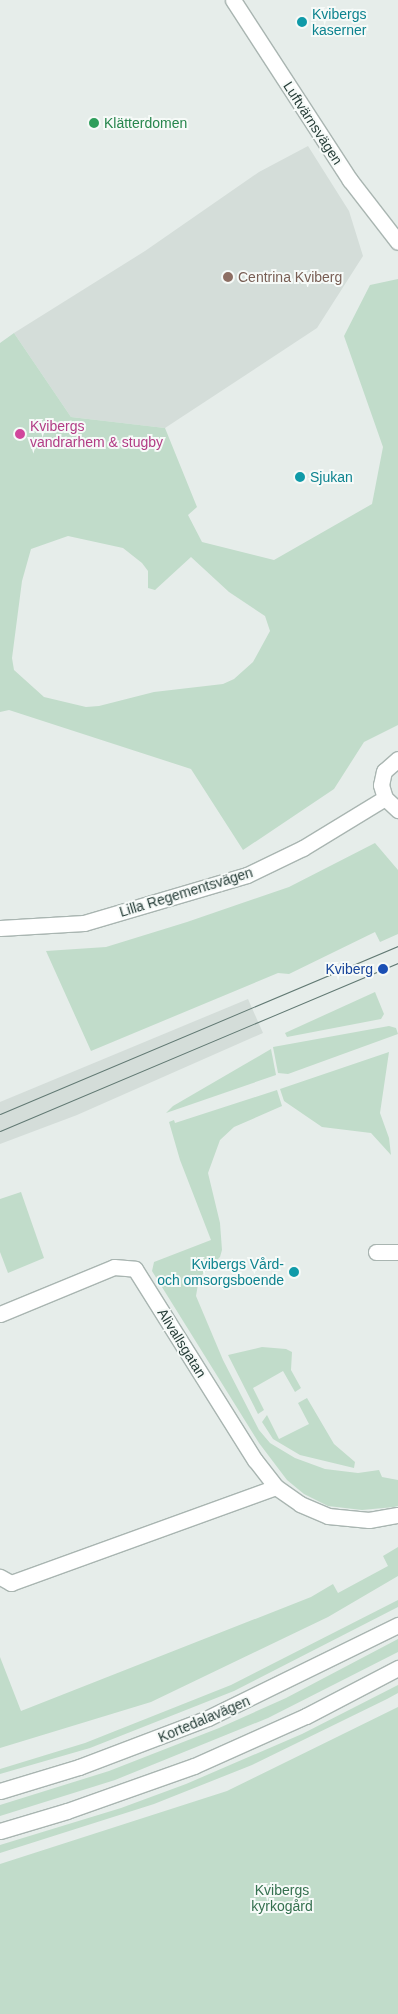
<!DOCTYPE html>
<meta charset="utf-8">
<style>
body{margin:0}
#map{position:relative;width:398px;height:2014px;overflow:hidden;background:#e6edea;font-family:Helvetica,sans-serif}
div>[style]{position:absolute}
.built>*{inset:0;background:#d4ddd9}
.green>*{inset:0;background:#c1dcca}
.roads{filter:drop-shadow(1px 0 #a9b5b1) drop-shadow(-1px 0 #a9b5b1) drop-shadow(0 1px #a9b5b1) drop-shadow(0 -1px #a9b5b1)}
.minor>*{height:15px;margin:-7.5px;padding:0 7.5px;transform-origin:7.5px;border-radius:7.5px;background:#fff}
.secondary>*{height:15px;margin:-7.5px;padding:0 7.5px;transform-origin:7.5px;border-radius:7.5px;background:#fff}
.tram>*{height:1px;margin:-0.5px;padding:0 0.5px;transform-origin:0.5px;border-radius:0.5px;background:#617973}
.dots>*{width:14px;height:14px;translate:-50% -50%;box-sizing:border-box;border:2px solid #f6faf8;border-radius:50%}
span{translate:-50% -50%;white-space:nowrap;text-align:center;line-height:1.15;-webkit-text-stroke:4px #f6faf8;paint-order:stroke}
.culture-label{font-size:14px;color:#0d838f}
.left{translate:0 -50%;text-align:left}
.right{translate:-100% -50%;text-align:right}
.leisure-label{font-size:14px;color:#27864d}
.street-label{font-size:14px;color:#263d38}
.education-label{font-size:14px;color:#785e54}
.hotel-label{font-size:14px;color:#b23c85}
.transit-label{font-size:14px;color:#164399}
.park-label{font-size:14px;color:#35704f}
</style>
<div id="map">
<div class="built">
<i style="clip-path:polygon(308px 146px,349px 211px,363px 256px,317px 328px,165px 428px,71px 417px,14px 333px,145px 251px,259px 172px)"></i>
<i style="clip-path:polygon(248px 999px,263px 1033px,77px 1115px,0 1144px,0 1102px)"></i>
</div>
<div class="green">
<i style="clip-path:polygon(evenodd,398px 279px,398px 725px,364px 742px,334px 789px,243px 850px,191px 769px,9px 710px,0 712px,0 343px,14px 333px,71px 417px,165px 428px,197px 507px,188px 515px,202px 542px,274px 560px,372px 504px,383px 447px,344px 336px,370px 285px,398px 279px,68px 536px,123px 548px,142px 563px,148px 571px,148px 588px,155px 590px,191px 557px,229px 592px,265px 616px,270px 631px,253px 662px,234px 679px,223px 684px,154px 692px,99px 706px,86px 707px,44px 697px,14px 670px,12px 658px,22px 581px,31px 549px,68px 536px)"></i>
<i style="clip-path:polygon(375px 843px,398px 870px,398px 934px,380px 942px,375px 932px,289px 974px,278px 973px,91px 1051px,46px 951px,106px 947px,187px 922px,289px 887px)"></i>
<i style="clip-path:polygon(375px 992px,384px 1014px,381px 1019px,287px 1037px,285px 1033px)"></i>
<i style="clip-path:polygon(389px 1026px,396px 1028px,398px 1034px,288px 1074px,278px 1073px,273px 1047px)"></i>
<i style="clip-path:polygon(271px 1049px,276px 1075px,166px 1113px,173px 1106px)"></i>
<i style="clip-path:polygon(389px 1052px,380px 1113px,389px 1138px,391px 1155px,371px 1133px,322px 1127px,284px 1101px,280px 1089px)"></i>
<i style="clip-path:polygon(277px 1090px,282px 1106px,234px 1127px,220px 1140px,208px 1173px,220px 1223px,222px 1250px,220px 1257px,199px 1278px,196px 1296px,223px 1360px,259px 1430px,270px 1443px,295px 1458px,325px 1469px,358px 1473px,379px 1470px,382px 1477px,398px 1480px,398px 1506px,394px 1507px,362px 1510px,328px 1506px,304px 1494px,287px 1480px,259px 1443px,152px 1271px,154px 1262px,211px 1240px,180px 1160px,169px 1122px,174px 1120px,175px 1123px)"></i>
<i style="clip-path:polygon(21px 1192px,44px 1258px,8px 1273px,0 1252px,0 1199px)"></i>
<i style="clip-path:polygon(262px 1347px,286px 1349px,292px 1352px,291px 1370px,301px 1388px,295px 1392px,283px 1371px,253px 1388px,264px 1410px,258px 1414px,228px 1355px)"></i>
<i style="clip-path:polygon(307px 1398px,334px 1444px,355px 1462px,354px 1468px,300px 1455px,273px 1439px,262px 1422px,267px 1415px,279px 1439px,309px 1424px,298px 1403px)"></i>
<i style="clip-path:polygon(398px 1547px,398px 1576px,328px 1617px,151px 1702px,0 1748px,0 1657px,21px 1711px,311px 1597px,333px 1584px,338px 1593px,388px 1566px,383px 1556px)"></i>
<i style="clip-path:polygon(398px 1600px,398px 1607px,234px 1691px,90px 1748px,0 1774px,0 1769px,85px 1743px,231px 1685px)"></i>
<i style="clip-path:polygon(398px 1639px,398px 1652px,268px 1718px,115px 1780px,0 1816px,0 1805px,109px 1771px,219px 1728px,286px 1698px)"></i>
<i style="clip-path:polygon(398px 1685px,398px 1693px,387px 1699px,252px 1765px,154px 1804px,0 1853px,0 1845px,121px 1808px,186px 1784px,302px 1734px)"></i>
<i style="clip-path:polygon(398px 1707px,398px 2014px,0 2014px,0 1864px,227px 1791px)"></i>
</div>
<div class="roads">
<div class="minor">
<i style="left:233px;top:0;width:215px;rotate:57deg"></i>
<i style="left:350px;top:180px;width:78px;rotate:52.3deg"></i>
<i style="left:398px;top:759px;width:18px;rotate:139deg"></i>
<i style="left:384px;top:771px;width:14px;rotate:102deg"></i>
<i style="left:381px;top:785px;width:14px;rotate:73deg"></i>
<i style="left:385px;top:798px;width:18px;rotate:43deg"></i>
<i style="left:0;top:928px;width:84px;rotate:-3.4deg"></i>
<i style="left:84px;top:923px;width:170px;rotate:-16.4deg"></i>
<i style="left:247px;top:875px;width:62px;rotate:-25.7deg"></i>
<i style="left:303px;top:848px;width:96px;rotate:-31.4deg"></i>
<i style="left:376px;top:1252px;width:22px"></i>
<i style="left:0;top:1314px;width:123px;rotate:-22.4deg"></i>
<i style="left:114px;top:1267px;width:21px;rotate:5deg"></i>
<i style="left:135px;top:1269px;width:226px;rotate:57.9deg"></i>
<i style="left:255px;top:1460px;width:34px;rotate:52deg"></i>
<i style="left:276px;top:1487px;width:282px;rotate:160.1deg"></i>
<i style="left:11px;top:1583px;width:13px;rotate:-151deg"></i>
<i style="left:276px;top:1487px;width:29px;rotate:35deg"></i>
<i style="left:300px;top:1504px;width:30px;rotate:23deg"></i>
<i style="left:328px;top:1516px;width:41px;rotate:5.6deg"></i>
<i style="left:369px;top:1520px;width:29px;rotate:-10deg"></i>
</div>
<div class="secondary">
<i style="left:0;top:1791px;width:83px;rotate:-16.9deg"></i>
<i style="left:79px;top:1767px;width:138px;rotate:-20.8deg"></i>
<i style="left:208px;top:1718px;width:212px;rotate:-26.1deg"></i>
<i style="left:0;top:1831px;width:70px;rotate:-16.6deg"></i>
<i style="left:67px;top:1811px;width:135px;rotate:-19.5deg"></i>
<i style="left:194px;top:1766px;width:123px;rotate:-24.1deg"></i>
<i style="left:306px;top:1716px;width:104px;rotate:-27.6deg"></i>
</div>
</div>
<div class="tram">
<i style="left:0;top:1114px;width:432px;rotate:-22.9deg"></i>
<i style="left:0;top:1131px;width:432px;rotate:-22.9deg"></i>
</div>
<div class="dots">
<i style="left:302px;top:22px;background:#0f9aa8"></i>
<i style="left:94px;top:123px;background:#2e9e5b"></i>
<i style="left:228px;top:277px;background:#8d6e63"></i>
<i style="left:20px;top:434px;background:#d1479c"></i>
<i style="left:300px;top:477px;background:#0f9aa8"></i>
<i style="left:383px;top:969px;background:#1a4fb4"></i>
<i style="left:294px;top:1272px;background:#0f9aa8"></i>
</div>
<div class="culture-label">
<span class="left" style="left:312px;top:22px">Kvibergs<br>kaserner</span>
<span class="left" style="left:310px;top:477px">Sjukan</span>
<span class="right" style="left:284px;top:1272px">Kvibergs Vård-<br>och omsorgsboende</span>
</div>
<div class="leisure-label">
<span class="left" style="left:104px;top:123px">Klätterdomen</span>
</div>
<div class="street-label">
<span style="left:313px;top:123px;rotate:57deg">Luftvärnsvägen</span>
<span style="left:186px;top:892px;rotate:-17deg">Lilla Regementsvägen</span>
<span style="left:182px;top:1343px;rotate:58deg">Alivallsgatan</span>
<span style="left:204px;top:1719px;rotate:-23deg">Kortedalavägen</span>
</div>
<div class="education-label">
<span class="left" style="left:238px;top:277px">Centrina Kviberg</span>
</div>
<div class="hotel-label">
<span class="left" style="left:30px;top:434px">Kvibergs<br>vandrarhem &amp; stugby</span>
</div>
<div class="transit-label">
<span class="right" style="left:373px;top:969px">Kviberg</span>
</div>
<div class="park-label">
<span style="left:282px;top:1898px">Kvibergs<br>kyrkogård</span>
</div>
</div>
